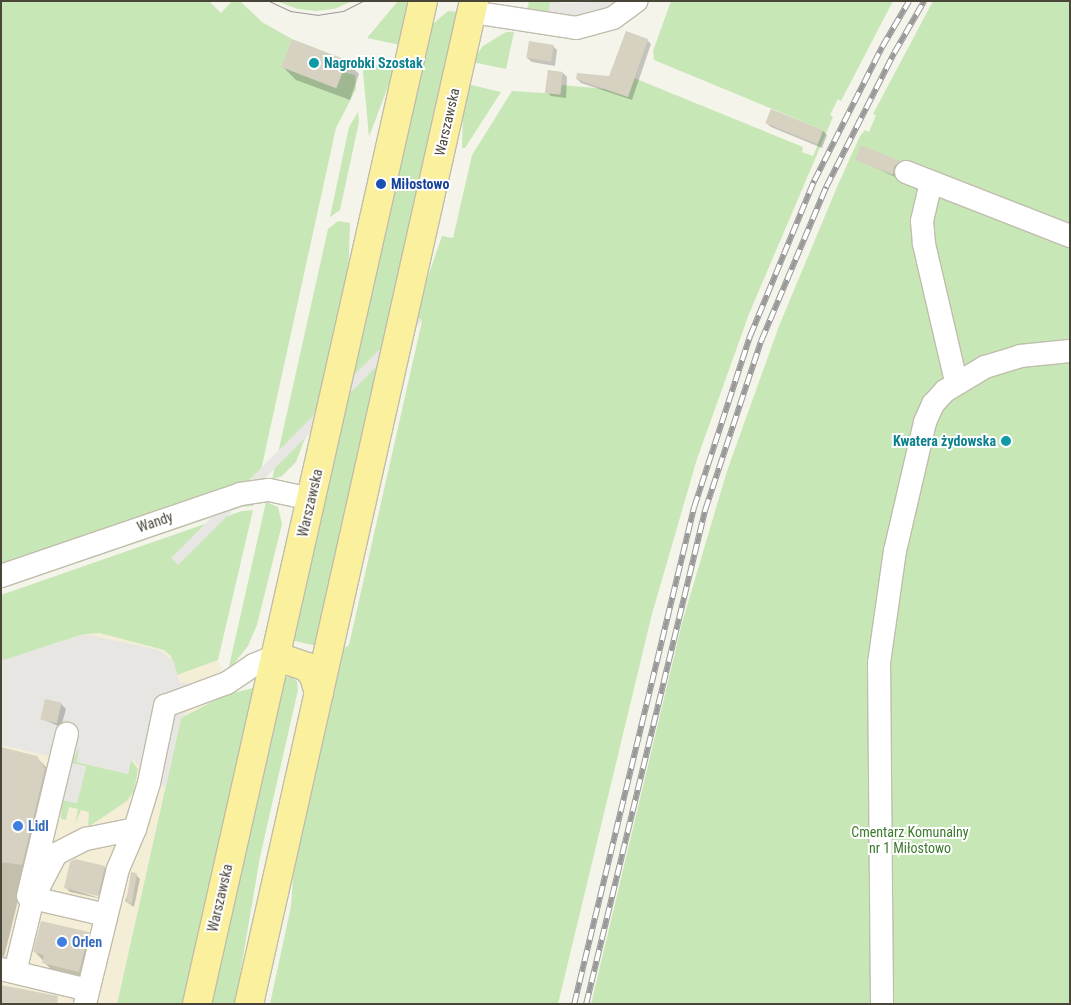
<!DOCTYPE html>
<meta charset="utf-8">
<style>
body{margin:0}
#map{position:relative;width:1071px;height:1005px;overflow:hidden;background:#f5f4eb;font-family:"Roboto Condensed",sans-serif}
div>[style]{position:absolute}
.commercial>*{inset:0;background:#f5eed7}
.green>*{inset:0;background:#c8e7b6}
.parking>*{inset:0;background:#e7e6e2;transform-origin:0 0}
.shadow>*{inset:0;background:#0003}
.building>*{inset:0;background:#d6d1c1;transform-origin:0 0}
.roads{filter:drop-shadow(1px 0 #c0bdad) drop-shadow(-1px 0 #c0bdad) drop-shadow(0 1px #c0bdad) drop-shadow(0 -1px #c0bdad)}
.minor>*{height:22px;margin:-11px;padding:0 11px;transform-origin:11px;border-radius:11px;background:#fff}
.major>*{height:28px;margin:-14px;padding:0 14px;transform-origin:14px;border-radius:14px;background:#fbf09e}
.tram>*{height:1px;margin:-0.5px;padding:0 0.5px;transform-origin:0.5px;border-radius:0.5px;background:#999}
.rail>*{height:5.5px;margin-top:-2.75px;transform-origin:0;background:repeating-linear-gradient(90deg,#fff 0 11px,#999 0 22px);box-sizing:border-box;border-block:1px solid #999}
.dots>*{width:14px;height:14px;translate:-50% -50%;box-sizing:border-box;border:2px solid #fff;border-radius:50%}
span{translate:-50% -50%;white-space:nowrap;text-align:center;line-height:1.15;-webkit-text-stroke:4px #fff;paint-order:stroke}
.culture-label{font-size:14px;color:#0d838f;font-weight:700}
.left{translate:0 -50%;text-align:left}
.right{translate:-100% -50%;text-align:right}
.street-label{font-size:14px;color:#494539}
.transit-label{font-size:14px;color:#164399;font-weight:700}
.shop-label{font-size:14px;color:#366cbe;font-weight:700}
.park-label{font-size:14px;color:#3d7a2d}
.frame{position:absolute;inset:0;border:2px solid #494539;pointer-events:none}
</style>
<div id="map">
<div class="commercial">
<i style="clip-path:polygon(99px 633px,164px 650px,171px 655px,177px 675px,218px 660px,227px 683px,225px 695px,181px 718px,117px 1004px,45px 1004px,46px 994px,1px 985px,1px 661px,81px 635px)"></i>
</div>
<div class="green">
<i style="clip-path:polygon(1px 1px,209px 1px,221px 13px,232px 1px,240px 1px,262px 22px,292px 39px,282px 67px,336px 88px,342px 72px,355px 75px,356px 89px,336px 128px,258px 484px,1px 563px)"></i>
<i style="clip-path:polygon(276px 1px,353px 1px,334px 9px,316px 11px,298px 9px)"></i>
<i style="clip-path:polygon(398px 1px,410px 1px,400px 45px,367px 38px)"></i>
<i style="clip-path:polygon(529px 1px,551px 1px,548px 13px,527px 10px)"></i>
<i style="clip-path:polygon(671px 1px,893px 1px,841px 101px,838px 99px,830px 115px,833px 117px,749px 314px,697px 459px,652px 614px,558px 1004px,270px 1004px,291px 906px,295px 850px,339px 651px,349px 645px,422px 321px,415px 314px,442px 236px,453px 238px,472px 155px,512px 91px,561px 94px,562px 85px,605px 89px,628px 97px,634px 78px,803px 147px,802px 152px,813px 156px,821px 137px,823px 130px,654px 60px,653px 51px)"></i>
<i style="clip-path:polygon(933px 1px,1070px 1px,1070px 1004px,591px 1004px,682px 623px,727px 471px,779px 326px,837px 187px,860px 136px,865px 130px,869px 132px,876px 115px,873px 114px)"></i>
<i style="clip-path:polygon(448px 11px,460px 12px,317px 646px,291px 640px,428px 28px)"></i>
<i style="clip-path:polygon(506px 32px,514px 32px,506px 69px,472px 62px,483px 46px)"></i>
<i style="clip-path:polygon(362px 61px,395px 68px,369px 137px)"></i>
<i style="clip-path:polygon(467px 84px,501px 92px,465px 148px,462px 148px,463px 107px)"></i>
<i style="clip-path:polygon(358px 112px,359px 122px,340px 210px,330px 217px,349px 127px)"></i>
<i style="clip-path:polygon(338px 221px,350px 223px,348px 281px,318px 404px,296px 462px,282px 476px,272px 480px,328px 229px)"></i>
<i style="clip-path:polygon(255px 498px,253px 506px,242px 507px,1px 589px,1px 584px)"></i>
<i style="clip-path:polygon(266px 502px,278px 507px,282px 524px,257px 625px,248px 646px,228px 671px)"></i>
<i style="clip-path:polygon(253px 510px,218px 660px,177px 675px,171px 656px,164px 650px,99px 633px,81px 635px,1px 661px,1px 595px,242px 511px)"></i>
<i style="clip-path:polygon(291px 676px,297px 681px,298px 690px,260px 857px,235px 1004px,208px 1004px,284px 678px)"></i>
<i style="clip-path:polygon(257px 687px,186px 1004px,117px 1004px,181px 718px,225px 695px)"></i>
<i style="clip-path:polygon(78px 748px,80px 748px,77px 762px,128px 774px,131px 760px,138px 769px,134px 791px,127px 801px,88px 827px,89px 812px,81px 810px,75px 824px,78px 809px,69px 807px,66px 820px,61px 819px,62px 800px,77px 803px,86px 767px,71px 763px)"></i>
</div>
<div class="parking">
<i style="clip-path:polygon(551px 1px,565px 3px,621px 1px,580px 18px,548px 13px)"></i>
<i style="left:415px;top:314px;width:10px;height:345px;rotate:45deg"></i>
<i style="clip-path:polygon(85px 634px,159px 650px,174px 662px,179px 682px,192px 684px,185px 715px,181px 718px,166px 787px,137px 781px,139px 767px,135px 761px,131px 760px,128px 774px,77px 762px,79px 747px,71px 763px,86px 766px,77px 803px,62px 800px,54px 757px,1px 745px,1px 661px)"></i>
</div>
<div class="shadow">
<i style="clip-path:polygon(647px 40px,651px 44px,632px 100px,581px 83px,577px 79px,610px 77px)"></i>
<i style="clip-path:polygon(553px 46px,557px 50px,555px 66px,532px 62px,527px 58px)"></i>
<i style="clip-path:polygon(346px 61px,359px 74px,350px 100px,296px 80px,283px 67px)"></i>
<i style="clip-path:polygon(563px 73px,567px 77px,566px 98px,551px 96px,547px 92px)"></i>
<i style="clip-path:polygon(771px 110px,823px 131px,827px 135px,822px 148px,771px 127px,766px 123px)"></i>
<i style="clip-path:polygon(857px 159px,899px 162px,903px 166px,897px 178px)"></i>
<i style="clip-path:polygon(61px 704px,66px 709px,61px 727px,42px 719px)"></i>
<i style="clip-path:polygon(1px 748px,36px 757px,50px 771px,4px 957px,1px 956px)"></i>
<i style="clip-path:polygon(105px 867px,109px 872px,103px 896px,69px 888px,102px 899px,70px 892px,65px 887px)"></i>
<i style="clip-path:polygon(136px 875px,140px 879px,134px 907px,125px 901px)"></i>
<i style="clip-path:polygon(88px 933px,103px 947px,93px 985px,58px 977px,35px 952px)"></i>
</div>
<div class="building">
<i style="clip-path:polygon(626px 31px,648px 39px,628px 97px,576px 79px,577px 73px,609px 76px)"></i>
<i style="left:292px;top:39px;width:59px;height:30px;rotate:21deg"></i>
<i style="left:529px;top:41px;width:25px;height:17px;rotate:9deg"></i>
<i style="left:548px;top:70px;width:15px;height:23px;rotate:8deg"></i>
<i style="left:771px;top:109px;width:56px;height:15px;rotate:22deg"></i>
<i style="clip-path:polygon(861px 145px,900px 161px,894px 167px,893px 175px,855px 160px)"></i>
<i style="left:45px;top:699px;width:17px;height:21px;rotate:13deg"></i>
<i style="clip-path:polygon(1px 747px,37px 756px,45px 769px,22px 865px,1px 862px)"></i>
<i style="clip-path:polygon(75px 859px,105px 866px,98px 896px,64px 888px,70px 862px)"></i>
<i style="left:131px;top:872px;width:6px;height:31px;rotate:9deg"></i>
<i style="clip-path:polygon(41px 921px,89px 932px,79px 972px,42px 963px,44px 955px,33px 952px)"></i>
<i style="clip-path:polygon(1px 985px,58px 996px,57px 1004px,1px 1004px)"></i>
</div>
<div class="roads">
<div class="minor">
<i style="left:472px;top:12px;width:105px;rotate:8.7deg"></i>
<i style="left:576px;top:28px;width:38px;rotate:-15deg"></i>
<i style="left:613px;top:18px;width:29px;rotate:-36deg"></i>
<i style="left:906px;top:172px;width:176px;rotate:21.3deg"></i>
<i style="left:931px;top:182px;width:40px;rotate:103deg"></i>
<i style="left:922px;top:221px;width:23px;rotate:85deg"></i>
<i style="left:924px;top:244px;width:141px;rotate:76.9deg"></i>
<i style="left:1px;top:576px;width:253px;rotate:-18.9deg"></i>
<i style="left:240px;top:494px;width:29px;rotate:-8deg"></i>
<i style="left:269px;top:490px;width:43px;rotate:12.1deg"></i>
<i style="left:106px;top:915px;width:75px;rotate:-166.9deg"></i>
<i style="left:33px;top:898px;width:50px;rotate:-62.4deg"></i>
<i style="left:56px;top:854px;width:34px;rotate:-27deg"></i>
<i style="left:86px;top:839px;width:50px;rotate:-11.5deg"></i>
<i style="left:1px;top:969px;width:89px;rotate:13.6deg"></i>
<i style="left:15px;top:972px;width:76px;rotate:-76.3deg"></i>
<i style="left:33px;top:898px;width:5px;rotate:-158deg"></i>
<i style="left:28px;top:896px;width:167px;rotate:-76.5deg"></i>
<i style="left:85px;top:1004px;width:139px;rotate:-76.3deg"></i>
<i style="left:118px;top:869px;width:43px;rotate:-67deg"></i>
<i style="left:135px;top:829px;width:48px;rotate:-73.1deg"></i>
<i style="left:149px;top:783px;width:79px;rotate:-78.3deg"></i>
<i style="left:165px;top:706px;width:66px;rotate:-20.4deg"></i>
<i style="left:227px;top:683px;width:32px;rotate:-34deg"></i>
<i style="left:254px;top:665px;width:23px;rotate:-23deg"></i>
<i style="left:882px;top:1004px;width:341px;rotate:-90.5deg"></i>
<i style="left:879px;top:663px;width:113px;rotate:-81.9deg"></i>
<i style="left:895px;top:551px;width:132px;rotate:-76.9deg"></i>
<i style="left:925px;top:422px;width:20px;rotate:-66deg"></i>
<i style="left:933px;top:404px;width:18px;rotate:-47deg"></i>
<i style="left:945px;top:391px;width:47px;rotate:-31deg"></i>
<i style="left:985px;top:367px;width:37px;rotate:-17deg"></i>
<i style="left:1020px;top:356px;width:50px;rotate:-5.7deg"></i>
</div>
<div class="major">
<i style="left:275px;top:656px;width:34px;rotate:19deg"></i>
<i style="left:307px;top:667px;width:11px;rotate:52deg"></i>
<i style="left:314px;top:676px;width:18px;rotate:74deg"></i>
<i style="left:197px;top:1004px;width:1028px;rotate:-77.3deg"></i>
<i style="left:249px;top:1004px;width:1028px;rotate:-77.36deg"></i>
</div>
</div>
<div class="tram">
<i style="left:269px;top:1px;width:23px;rotate:25deg"></i>
<i style="left:290px;top:11px;width:27px;rotate:8deg"></i>
<i style="left:317px;top:15px;width:26px;rotate:-9deg"></i>
<i style="left:343px;top:11px;width:22px;rotate:-27deg"></i>
</div>
<div class="rail">
<i style="left:574px;top:1004px;width:511px;rotate:-76.43deg"></i>
<i style="left:694px;top:507px;width:180px;rotate:-71.9deg"></i>
<i style="left:750px;top:336px;width:168px;rotate:-67.6deg"></i>
<i style="left:814px;top:181px;width:150px;rotate:-63.1deg"></i>
<i style="left:882px;top:47px;width:53px;rotate:-59.6deg"></i>
<i style="left:586px;top:1004px;width:508px;rotate:-76.46deg"></i>
<i style="left:705px;top:510px;width:178px;rotate:-71.7deg"></i>
<i style="left:761px;top:341px;width:167px;rotate:-67.1deg"></i>
<i style="left:826px;top:187px;width:150px;rotate:-63.1deg"></i>
<i style="left:894px;top:53px;width:60px;rotate:-60deg"></i>
</div>
<div class="dots">
<i style="left:314px;top:63px;background:#0f9aa8"></i>
<i style="left:381px;top:184px;background:#1a4fb4"></i>
<i style="left:1006px;top:441px;background:#0f9aa8"></i>
<i style="left:18px;top:826px;background:#3f7fe0"></i>
<i style="left:62px;top:942px;background:#3f7fe0"></i>
</div>
<div class="culture-label">
<span class="left" style="left:324px;top:63px">Nagrobki Szostak</span>
<span class="right" style="left:996px;top:441px">Kwatera żydowska</span>
</div>
<div class="street-label">
<span style="left:447px;top:122px;rotate:-77deg">Warszawska</span>
<span style="left:310px;top:503px;rotate:-77deg">Warszawska</span>
<span style="left:155px;top:522px;rotate:-19deg">Wandy</span>
<span style="left:220px;top:898px;rotate:-77deg">Warszawska</span>
</div>
<div class="transit-label">
<span class="left" style="left:391px;top:184px">Miłostowo</span>
</div>
<div class="shop-label">
<span class="left" style="left:28px;top:826px">Lidl</span>
<span class="left" style="left:72px;top:942px">Orlen</span>
</div>
<div class="park-label">
<span style="left:910px;top:840px">Cmentarz Komunalny<br>nr 1 Miłostowo</span>
</div>
<div class="frame"></div>
</div>
